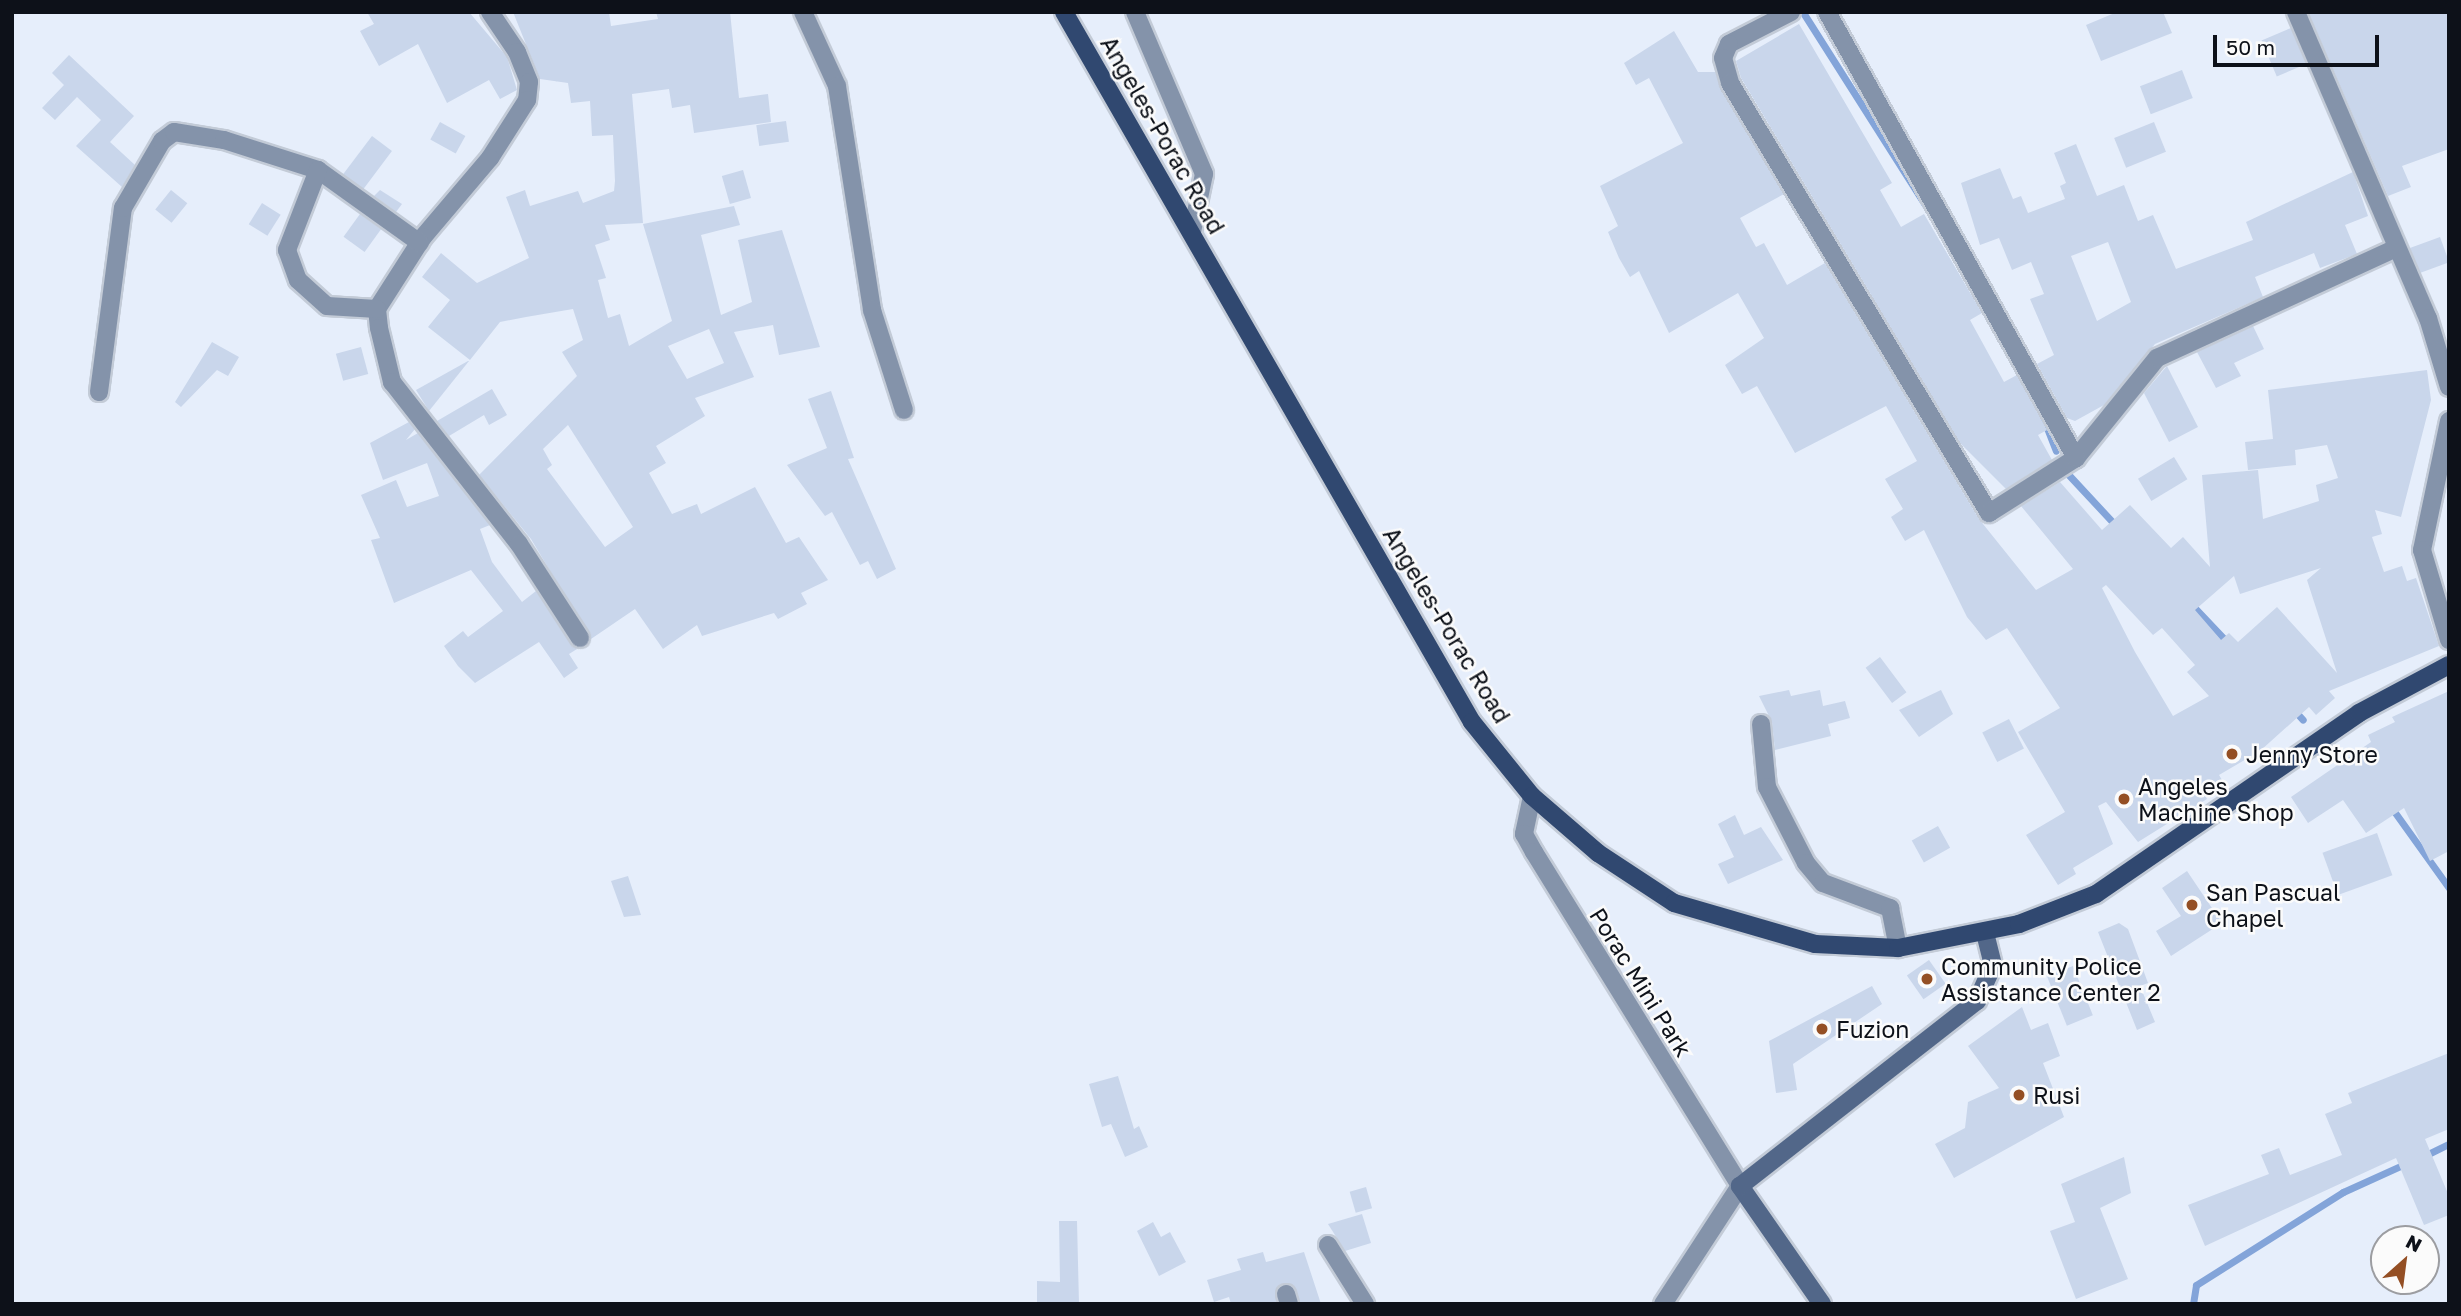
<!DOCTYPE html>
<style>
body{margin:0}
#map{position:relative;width:2461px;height:1316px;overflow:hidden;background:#e6eefb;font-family:"Golos Text",sans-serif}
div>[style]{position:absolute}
.stream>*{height:7px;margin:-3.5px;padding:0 3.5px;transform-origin:3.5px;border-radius:3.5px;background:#83a4d9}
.building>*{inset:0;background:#c9d6eb;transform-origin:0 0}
.roads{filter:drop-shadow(2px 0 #c3cbd7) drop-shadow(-2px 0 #c3cbd7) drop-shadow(0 2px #c3cbd7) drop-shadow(0 -2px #c3cbd7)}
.street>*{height:18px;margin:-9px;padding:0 9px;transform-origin:9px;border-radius:9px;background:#8493aa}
.secondary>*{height:18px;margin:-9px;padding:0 9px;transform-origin:9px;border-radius:9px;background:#526789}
.primary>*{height:18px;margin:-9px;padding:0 9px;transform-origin:9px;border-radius:9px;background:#304870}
.dots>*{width:19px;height:19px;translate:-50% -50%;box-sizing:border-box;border:4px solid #fbfbfb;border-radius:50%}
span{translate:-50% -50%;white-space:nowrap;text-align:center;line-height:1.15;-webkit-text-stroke:5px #fbfbfb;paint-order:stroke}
.street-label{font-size:23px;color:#0d1119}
.poi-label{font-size:23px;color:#0d1119}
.left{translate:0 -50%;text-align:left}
.frame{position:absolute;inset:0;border:14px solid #0d1119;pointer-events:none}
.north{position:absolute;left:2370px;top:1225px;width:70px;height:70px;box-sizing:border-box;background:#fbfbfb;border:2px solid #9c9da1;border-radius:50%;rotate:28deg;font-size:19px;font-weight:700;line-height:28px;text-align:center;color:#0d1119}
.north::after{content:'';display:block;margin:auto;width:24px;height:32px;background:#944f24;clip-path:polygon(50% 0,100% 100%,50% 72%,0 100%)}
.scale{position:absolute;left:2213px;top:35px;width:166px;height:32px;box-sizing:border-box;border:4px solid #0d1119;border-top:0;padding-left:9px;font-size:21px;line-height:24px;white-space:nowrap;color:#0d1119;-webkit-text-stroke:5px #fbfbfb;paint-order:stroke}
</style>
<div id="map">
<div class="stream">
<i style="left:1804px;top:14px;width:226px;rotate:57.6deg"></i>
<i style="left:2038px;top:405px;width:49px;rotate:68.6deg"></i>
<i style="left:2066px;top:472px;width:76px;rotate:47.1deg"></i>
<i style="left:2191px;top:604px;width:55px;rotate:46.5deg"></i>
<i style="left:2294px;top:710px;width:13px;rotate:48deg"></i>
<i style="left:2391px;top:807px;width:100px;rotate:54.4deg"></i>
<i style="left:2424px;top:1156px;width:28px;rotate:-26deg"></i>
<i style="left:2193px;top:1304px;width:19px;rotate:-81deg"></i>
<i style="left:2196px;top:1285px;width:174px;rotate:-32.3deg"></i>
<i style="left:2343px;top:1192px;width:70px;rotate:-24.4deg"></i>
</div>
<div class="building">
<i style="clip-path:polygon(367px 12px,469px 12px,507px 57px,517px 90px,500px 99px,489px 80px,447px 103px,418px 44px,379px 66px,360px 31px,374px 24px)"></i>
<i style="clip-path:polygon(evenodd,513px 12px,609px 12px,611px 26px,658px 19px,656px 12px,730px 12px,739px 98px,768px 94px,771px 122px,694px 133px,690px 105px,672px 108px,669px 89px,632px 94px,643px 223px,605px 225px,610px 240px,595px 245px,606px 278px,598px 280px,608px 318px,620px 314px,629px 346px,672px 321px,643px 224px,734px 206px,740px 225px,701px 235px,721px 315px,752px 302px,738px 240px,782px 230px,820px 347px,779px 355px,773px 325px,734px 332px,754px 377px,695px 398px,705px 416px,656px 446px,666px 463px,649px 473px,672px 514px,697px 504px,701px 514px,755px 487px,786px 543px,799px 537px,828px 580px,801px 593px,807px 604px,778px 619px,774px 613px,702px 636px,697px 625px,663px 649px,635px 609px,591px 639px,531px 539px,479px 475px,577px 376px,562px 352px,583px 340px,573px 309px,526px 317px,500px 322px,470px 360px,428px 327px,450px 300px,422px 277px,441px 253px,477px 283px,529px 258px,506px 197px,525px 190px,530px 206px,578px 191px,583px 203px,614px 191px,615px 181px,613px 135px,592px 136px,590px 101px,571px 103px,568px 83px,540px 79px,513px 12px,709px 329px,724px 363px,687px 379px,668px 346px,709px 329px,513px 12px,568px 425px,633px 527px,605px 547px,547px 469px,552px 465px,543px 449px,568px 425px)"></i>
<i style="clip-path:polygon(2117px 12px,2163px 12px,2172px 33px,2101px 61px,2086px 25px)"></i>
<i style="clip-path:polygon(2308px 12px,2449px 12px,2449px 149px,2402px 166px,2411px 187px,2388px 196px)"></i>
<i style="clip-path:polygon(1799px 24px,1892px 183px,1880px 190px,1901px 227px,1924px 214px,1982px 313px,1970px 320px,2004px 382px,2017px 375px,2047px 430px,2038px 435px,2052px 460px,2006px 489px,1960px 443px,1741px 78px,1736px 61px)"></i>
<i style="left:2291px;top:28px;width:39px;height:32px;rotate:67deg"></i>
<i style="clip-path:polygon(evenodd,1674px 31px,1698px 72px,1715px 72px,1784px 194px,1740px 218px,1756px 247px,1764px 243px,1787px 285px,1825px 263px,1979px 519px,2036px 590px,2073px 569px,2021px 506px,2060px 482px,2102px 530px,2130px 505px,2171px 548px,2183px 537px,2210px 567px,2202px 475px,2258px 470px,2263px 519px,2319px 501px,2316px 485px,2338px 478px,2327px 445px,2295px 450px,2296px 465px,2248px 470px,2245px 442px,2273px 439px,2268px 390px,2427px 370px,2431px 400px,2401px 517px,2375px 510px,2382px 534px,2372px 537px,2384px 572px,2402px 566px,2407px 581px,2416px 578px,2439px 646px,2329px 691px,2335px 698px,2316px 715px,2309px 707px,2260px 751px,2219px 775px,2222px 780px,2202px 790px,2207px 799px,2138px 842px,2106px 802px,2098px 806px,2113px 844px,2073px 868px,2076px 874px,2058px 885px,2026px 835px,2065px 812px,2018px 732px,2060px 708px,2007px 628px,1986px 640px,1967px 617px,1924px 530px,1905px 541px,1891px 517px,1903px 509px,1885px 479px,1917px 461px,1886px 406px,1795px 453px,1757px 386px,1742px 394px,1725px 365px,1764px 338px,1738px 293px,1669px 333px,1639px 271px,1630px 277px,1619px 258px,1608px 232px,1618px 226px,1600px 186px,1683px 143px,1649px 78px,1636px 85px,1624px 63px,1674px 31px,2321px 568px,2307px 580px,2337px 673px,2277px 607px,2238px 642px,2229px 633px,2221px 640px,2195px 610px,2234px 576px,2240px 594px,2321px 568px,1674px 31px,2106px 585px,2153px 635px,2162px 628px,2195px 665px,2187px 672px,2209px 696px,2173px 716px,2135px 652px,2102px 588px,2106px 585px)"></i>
<i style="clip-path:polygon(69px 55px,134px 116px,110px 142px,135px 165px,122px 187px,76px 146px,101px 120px,77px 97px,55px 120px,42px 108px,64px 85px,52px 73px)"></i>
<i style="left:2182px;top:70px;width:30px;height:45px;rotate:69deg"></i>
<i style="left:786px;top:121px;width:21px;height:30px;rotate:82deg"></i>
<i style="left:440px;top:122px;width:29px;height:20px;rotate:29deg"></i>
<i style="left:2154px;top:122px;width:32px;height:43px;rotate:68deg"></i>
<i style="left:372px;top:136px;width:25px;height:48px;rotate:37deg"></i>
<i style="clip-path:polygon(evenodd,2076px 144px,2097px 196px,2124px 185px,2138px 221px,2153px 215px,2176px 269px,2253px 240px,2246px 222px,2353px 172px,2368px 216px,2345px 225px,2357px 254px,2320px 268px,2314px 253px,2255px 277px,2263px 297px,2155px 344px,2104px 405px,2075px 421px,2067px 418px,2037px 364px,2054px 355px,2030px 299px,2044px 294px,2031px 262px,2012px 270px,1999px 238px,1980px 245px,1961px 183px,2000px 168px,2013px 199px,2021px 196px,2028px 213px,2065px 199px,2060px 186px,2066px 183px,2054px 153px,2076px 144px,2108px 242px,2131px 302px,2097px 321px,2071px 256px,2108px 242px)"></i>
<i style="left:743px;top:170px;width:29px;height:22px;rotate:74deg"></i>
<i style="left:171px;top:190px;width:21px;height:25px;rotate:39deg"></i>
<i style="clip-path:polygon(380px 190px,402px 204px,396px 212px,374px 196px)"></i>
<i style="left:262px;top:203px;width:22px;height:25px;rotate:32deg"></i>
<i style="left:360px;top:214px;width:26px;height:28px;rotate:36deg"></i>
<i style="left:2440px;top:237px;width:27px;height:32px;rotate:70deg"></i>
<i style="clip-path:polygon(2253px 326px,2264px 349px,2234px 363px,2241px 376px,2216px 388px,2197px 352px)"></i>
<i style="clip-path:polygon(212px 342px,239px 357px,228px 376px,217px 370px,181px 407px,175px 402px)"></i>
<i style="left:361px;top:347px;width:28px;height:26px;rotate:75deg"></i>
<i style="clip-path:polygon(468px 361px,469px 361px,429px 411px,416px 390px)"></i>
<i style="clip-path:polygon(2167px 366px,2198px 427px,2169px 442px,2144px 393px)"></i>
<i style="clip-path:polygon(492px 389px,507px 415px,489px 425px,484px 415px,449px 436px,437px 421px)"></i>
<i style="clip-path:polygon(831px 391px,854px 458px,848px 459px,896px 569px,877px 579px,868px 561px,860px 565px,832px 512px,825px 516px,787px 465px,827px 448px,808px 399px)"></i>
<i style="clip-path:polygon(409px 422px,415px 429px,406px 440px,418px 433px,490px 525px,480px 529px,492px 562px,522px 602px,536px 591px,577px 649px,569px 654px,578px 668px,564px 678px,539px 642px,475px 683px,458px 666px,444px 646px,463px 631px,468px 637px,503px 611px,471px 570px,394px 603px,371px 540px,380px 538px,361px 495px,396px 480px,407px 507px,439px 496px,427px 463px,383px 480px,370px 443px)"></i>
<i style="left:2174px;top:457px;width:26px;height:42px;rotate:59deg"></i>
<i style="left:1880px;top:657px;width:44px;height:18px;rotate:53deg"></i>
<i style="clip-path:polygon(1789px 690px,1791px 696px,1820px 690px,1823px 706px,1845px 701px,1850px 718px,1828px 724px,1831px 736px,1775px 750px,1772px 722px,1759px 696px)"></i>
<i style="clip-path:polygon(1941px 690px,1953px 714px,1919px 737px,1899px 710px)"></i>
<i style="clip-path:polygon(2449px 691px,2449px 851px,2430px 861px,2404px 808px,2366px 833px,2343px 800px,2308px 823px,2291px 797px,2371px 742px,2368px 735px,2395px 722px,2392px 717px)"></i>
<i style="left:2009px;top:719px;width:33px;height:30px;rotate:63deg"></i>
<i style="clip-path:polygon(1735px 815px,1744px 835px,1761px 827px,1783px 860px,1728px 884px,1718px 864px,1734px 857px,1718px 824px)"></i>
<i style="left:1938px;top:826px;width:25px;height:30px;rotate:61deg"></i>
<i style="left:2377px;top:833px;width:45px;height:58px;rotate:70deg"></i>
<i style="clip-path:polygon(2187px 871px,2222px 923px,2171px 956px,2156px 931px,2181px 916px,2162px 888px)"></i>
<i style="clip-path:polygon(628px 876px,641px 915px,624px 917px,611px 881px)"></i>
<i style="clip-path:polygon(2119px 923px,2128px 929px,2148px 983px,2140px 986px,2155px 1022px,2137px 1030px,2098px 932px)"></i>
<i style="left:1929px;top:960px;width:29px;height:27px;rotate:55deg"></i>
<i style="left:2073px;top:966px;width:53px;height:28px;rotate:68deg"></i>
<i style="clip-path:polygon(1872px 986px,1882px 1004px,1793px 1064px,1797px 1090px,1776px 1093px,1769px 1041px)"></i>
<i style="clip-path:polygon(2022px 1007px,2031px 1030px,2048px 1023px,2060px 1056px,2043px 1063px,2064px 1117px,1954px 1178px,1935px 1144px,1965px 1128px,1968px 1102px,1999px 1088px,1968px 1046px)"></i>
<i style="clip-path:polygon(2449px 1053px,2449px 1129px,2425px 1139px,2449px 1196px,2449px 1215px,2424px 1225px,2396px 1158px,2205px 1246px,2188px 1205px,2269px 1174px,2261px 1155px,2279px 1148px,2290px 1175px,2342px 1155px,2325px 1114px,2352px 1103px,2348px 1093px)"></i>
<i style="clip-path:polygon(1118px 1076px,1134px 1129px,1139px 1126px,1148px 1147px,1125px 1157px,1111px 1124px,1102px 1127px,1089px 1084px)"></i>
<i style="clip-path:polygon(2124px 1157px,2131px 1193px,2100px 1208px,2128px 1279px,2076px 1299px,2050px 1231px,2075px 1222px,2061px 1184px)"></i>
<i style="left:1366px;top:1187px;width:22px;height:17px;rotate:74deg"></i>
<i style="clip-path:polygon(1362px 1214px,1371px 1243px,1345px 1251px,1328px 1224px)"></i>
<i style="clip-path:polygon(1059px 1221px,1077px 1221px,1079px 1304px,1037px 1304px,1037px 1281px,1060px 1282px)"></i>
<i style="clip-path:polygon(1153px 1222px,1161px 1237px,1170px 1232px,1186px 1262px,1159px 1276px,1137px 1231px)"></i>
<i style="clip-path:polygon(1263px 1252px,1266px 1262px,1304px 1252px,1321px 1304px,1300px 1304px,1288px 1283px,1275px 1291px,1277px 1304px,1231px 1304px,1229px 1297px,1214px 1302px,1207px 1280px,1241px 1270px,1237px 1259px)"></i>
</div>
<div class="roads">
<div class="street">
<i style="left:490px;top:12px;width:48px;rotate:56deg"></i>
<i style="left:517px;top:52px;width:32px;rotate:68deg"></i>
<i style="left:529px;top:82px;width:18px;rotate:96deg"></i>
<i style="left:527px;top:100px;width:69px;rotate:122.5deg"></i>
<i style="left:490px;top:158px;width:104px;rotate:130.3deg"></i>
<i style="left:423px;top:237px;width:85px;rotate:122.6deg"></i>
<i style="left:377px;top:309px;width:19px;rotate:84deg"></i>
<i style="left:379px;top:328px;width:56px;rotate:76.5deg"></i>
<i style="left:392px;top:382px;width:206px;rotate:51.9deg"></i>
<i style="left:519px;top:544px;width:112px;rotate:57deg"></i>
<i style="left:803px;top:12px;width:81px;rotate:65.3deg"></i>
<i style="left:837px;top:86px;width:227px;rotate:81.1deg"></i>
<i style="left:872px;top:310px;width:105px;rotate:72.3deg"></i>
<i style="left:1135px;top:12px;width:176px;rotate:66.9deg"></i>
<i style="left:1204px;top:174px;width:59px;rotate:101.7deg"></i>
<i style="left:1791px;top:12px;width:70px;rotate:152.7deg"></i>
<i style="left:1729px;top:44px;width:15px;rotate:113deg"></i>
<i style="left:1723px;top:58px;width:26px;rotate:74deg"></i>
<i style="left:1730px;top:83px;width:502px;rotate:58.94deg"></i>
<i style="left:1989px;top:513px;width:103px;rotate:-32.3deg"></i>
<i style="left:2076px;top:458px;width:129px;rotate:-51deg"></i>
<i style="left:2157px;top:358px;width:263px;rotate:-24.7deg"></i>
<i style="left:1827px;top:12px;width:511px;rotate:60.83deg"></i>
<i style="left:2296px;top:12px;width:333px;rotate:66.7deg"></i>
<i style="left:2428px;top:318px;width:72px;rotate:73.1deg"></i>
<i style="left:318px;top:170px;width:125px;rotate:35.6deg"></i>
<i style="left:99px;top:392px;width:186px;rotate:-82.6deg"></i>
<i style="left:123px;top:208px;width:78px;rotate:-59.8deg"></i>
<i style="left:162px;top:141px;width:15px;rotate:-37deg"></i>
<i style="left:174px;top:132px;width:51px;rotate:9.1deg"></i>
<i style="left:224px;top:140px;width:99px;rotate:17.7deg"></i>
<i style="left:318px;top:170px;width:86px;rotate:111.2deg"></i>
<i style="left:287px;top:250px;width:32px;rotate:70deg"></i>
<i style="left:298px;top:280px;width:39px;rotate:42deg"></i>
<i style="left:327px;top:306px;width:50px;rotate:3.4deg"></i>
<i style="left:2449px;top:421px;width:132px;rotate:101.8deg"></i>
<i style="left:2422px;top:550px;width:94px;rotate:73.3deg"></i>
<i style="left:1761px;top:724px;width:63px;rotate:84.6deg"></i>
<i style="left:1767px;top:787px;width:85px;rotate:62.8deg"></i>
<i style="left:1806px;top:863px;width:26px;rotate:50deg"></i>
<i style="left:1823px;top:883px;width:72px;rotate:20.5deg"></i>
<i style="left:1890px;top:908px;width:41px;rotate:78.7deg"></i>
<i style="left:1532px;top:796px;width:39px;rotate:102deg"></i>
<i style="left:1524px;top:834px;width:21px;rotate:61deg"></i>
<i style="left:1534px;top:852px;width:392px;rotate:58.3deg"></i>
<i style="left:1740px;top:1186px;width:141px;rotate:123.1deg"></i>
<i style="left:1328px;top:1245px;width:70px;rotate:57.9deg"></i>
<i style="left:1286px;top:1294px;width:10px;rotate:73deg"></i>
</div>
<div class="secondary">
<i style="left:1822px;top:1304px;width:144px;rotate:-124.8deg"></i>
<i style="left:1740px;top:1186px;width:301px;rotate:-38deg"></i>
<i style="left:1977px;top:1001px;width:39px;rotate:-66deg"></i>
<i style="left:1993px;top:965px;width:33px;rotate:-104deg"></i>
</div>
<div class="primary">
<i style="left:1064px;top:12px;width:819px;rotate:60.12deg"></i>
<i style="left:1472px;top:722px;width:95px;rotate:51deg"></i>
<i style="left:1532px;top:796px;width:87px;rotate:40.8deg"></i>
<i style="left:1598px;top:853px;width:91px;rotate:33.3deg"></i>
<i style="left:1674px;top:903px;width:147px;rotate:16.2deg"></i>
<i style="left:1815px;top:944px;width:83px;rotate:2.8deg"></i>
<i style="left:1898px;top:948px;width:123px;rotate:-11.2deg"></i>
<i style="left:2019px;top:924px;width:83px;rotate:-21.3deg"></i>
<i style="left:2096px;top:894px;width:319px;rotate:-34.5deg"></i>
<i style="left:2359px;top:713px;width:102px;rotate:-28.1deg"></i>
</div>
</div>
<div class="dots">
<i style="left:2232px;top:754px;background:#944f24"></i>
<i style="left:2124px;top:799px;background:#944f24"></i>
<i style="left:2192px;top:905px;background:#944f24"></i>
<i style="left:1927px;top:979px;background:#944f24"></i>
<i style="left:1822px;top:1029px;background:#944f24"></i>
<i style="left:2019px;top:1095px;background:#944f24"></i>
</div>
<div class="street-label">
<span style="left:1163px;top:135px;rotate:60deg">Angeles-Porac Road</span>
<span style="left:1447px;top:625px;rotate:59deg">Angeles-Porac Road</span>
<span style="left:1641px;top:982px;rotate:58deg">Porac Mini Park</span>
</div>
<div class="poi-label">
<span class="left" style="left:2246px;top:754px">Jenny Store</span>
<span class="left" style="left:2138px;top:799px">Angeles<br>Machine Shop</span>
<span class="left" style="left:2206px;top:905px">San Pascual<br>Chapel</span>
<span class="left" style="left:1941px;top:979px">Community Police<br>Assistance Center 2</span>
<span class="left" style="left:1836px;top:1029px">Fuzion</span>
<span class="left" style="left:2033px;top:1095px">Rusi</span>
</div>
<div class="frame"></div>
<div class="north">N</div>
<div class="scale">50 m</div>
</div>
